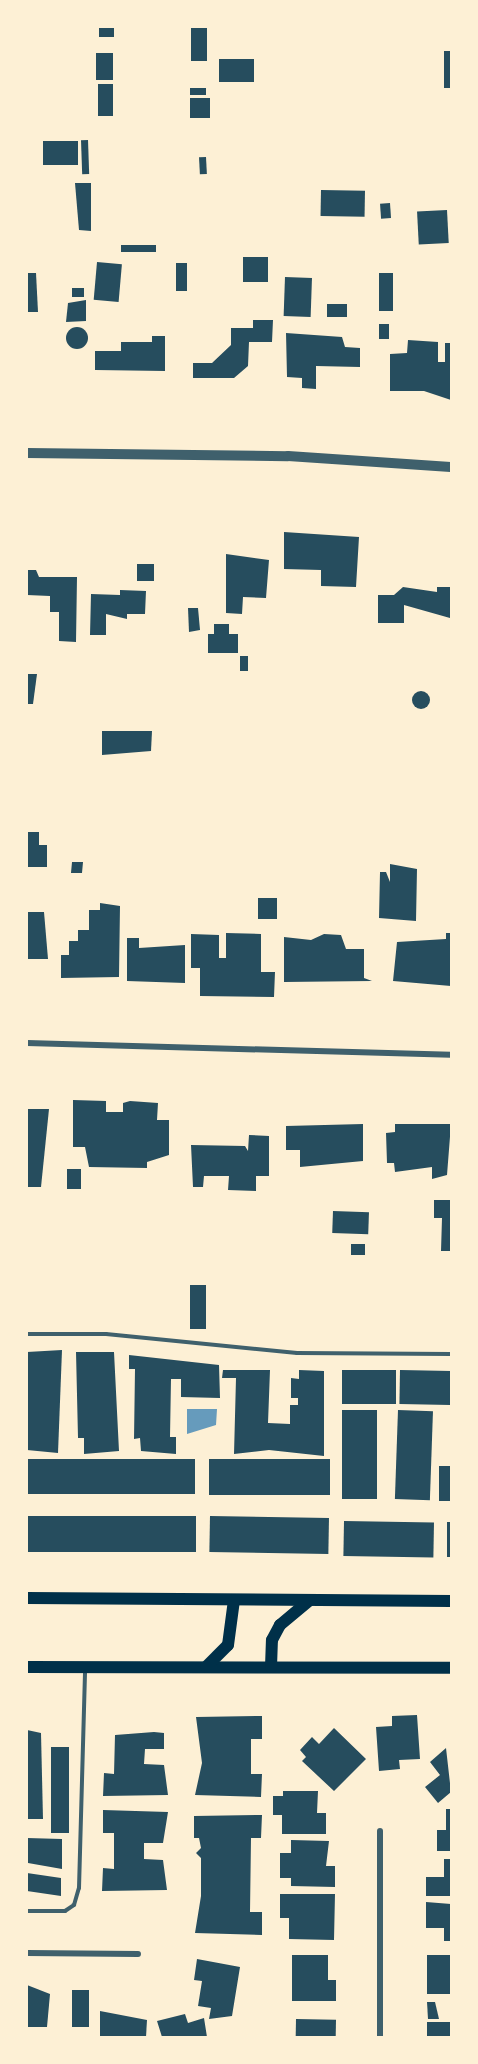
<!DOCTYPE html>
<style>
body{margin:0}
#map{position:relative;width:478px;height:2064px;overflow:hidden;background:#fdf0d5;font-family:Commissioner,sans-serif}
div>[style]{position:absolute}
.water>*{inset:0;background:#669bbc}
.building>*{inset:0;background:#264d5e;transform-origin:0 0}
.round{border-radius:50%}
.service>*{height:4px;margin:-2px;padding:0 2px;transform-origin:2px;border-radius:2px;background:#3f606c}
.minor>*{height:6px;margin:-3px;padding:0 3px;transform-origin:3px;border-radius:3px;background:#3f606c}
.tertiary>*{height:10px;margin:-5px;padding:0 5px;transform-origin:5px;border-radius:5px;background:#3f606c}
.primary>*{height:12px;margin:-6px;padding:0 6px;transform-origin:6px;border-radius:6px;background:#003049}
span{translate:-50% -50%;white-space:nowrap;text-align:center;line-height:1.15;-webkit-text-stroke:6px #fdf0d5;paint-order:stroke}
.frame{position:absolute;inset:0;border:28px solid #fdf0d5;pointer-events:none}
</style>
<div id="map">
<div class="water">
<i style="clip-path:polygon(187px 1409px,217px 1409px,216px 1425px,187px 1434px)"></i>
</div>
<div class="building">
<i style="left:99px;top:27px;width:15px;height:10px"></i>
<i style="left:191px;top:27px;width:16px;height:34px"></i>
<i style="left:444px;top:51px;width:7px;height:37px"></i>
<i style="left:96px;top:53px;width:17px;height:27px"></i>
<i style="left:219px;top:59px;width:35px;height:23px"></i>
<i style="left:113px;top:84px;width:32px;height:15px;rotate:90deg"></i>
<i style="left:190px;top:88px;width:16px;height:7px"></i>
<i style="left:190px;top:98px;width:20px;height:20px"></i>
<i style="left:88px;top:140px;width:34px;height:7px;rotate:88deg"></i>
<i style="left:43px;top:141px;width:35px;height:24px"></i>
<i style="left:206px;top:157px;width:17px;height:7px;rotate:87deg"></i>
<i style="clip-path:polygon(75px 183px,91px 183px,91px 231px,79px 230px)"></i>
<i style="left:321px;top:190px;width:44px;height:26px;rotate:1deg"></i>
<i style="left:390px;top:203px;width:15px;height:10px;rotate:86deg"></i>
<i style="left:447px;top:210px;width:33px;height:30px;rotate:87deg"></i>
<i style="left:121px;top:245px;width:35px;height:7px"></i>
<i style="left:243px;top:257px;width:25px;height:25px"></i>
<i style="left:97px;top:262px;width:25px;height:38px;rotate:5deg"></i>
<i style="left:176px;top:263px;width:11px;height:28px"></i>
<i style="clip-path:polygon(27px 273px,36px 273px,38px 312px,27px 312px)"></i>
<i style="left:379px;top:273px;width:14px;height:38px"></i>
<i style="left:285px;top:277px;width:27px;height:39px;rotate:2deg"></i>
<i style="left:72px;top:288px;width:12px;height:9px"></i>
<i style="clip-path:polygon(86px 300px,86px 321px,66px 322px,68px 303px)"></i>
<i style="left:327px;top:304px;width:20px;height:13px"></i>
<i style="clip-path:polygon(253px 320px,273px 320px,272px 342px,249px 342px,248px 366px,234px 378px,193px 378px,193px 363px,212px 363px,231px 345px,231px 328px,253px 328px)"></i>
<i style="left:379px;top:324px;width:10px;height:15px"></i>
<i class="round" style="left:66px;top:327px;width:22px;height:22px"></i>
<i style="clip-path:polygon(286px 333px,342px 337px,345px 347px,360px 348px,360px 367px,316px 366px,316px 389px,302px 388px,302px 378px,287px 377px)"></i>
<i style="clip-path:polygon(152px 336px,165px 336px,165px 371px,95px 370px,95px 351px,121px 351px,121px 342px,152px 342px)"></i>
<i style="clip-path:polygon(408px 340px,438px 342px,438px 362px,445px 362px,445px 343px,451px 343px,451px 400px,424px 391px,390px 391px,390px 354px,407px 353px)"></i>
<i style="clip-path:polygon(284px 532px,359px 537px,356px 587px,321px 586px,321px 570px,284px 569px)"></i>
<i style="clip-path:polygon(226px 554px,269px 560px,266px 598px,243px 597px,242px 614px,226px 613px)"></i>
<i style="left:137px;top:564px;width:17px;height:17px"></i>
<i style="clip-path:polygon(27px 570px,36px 570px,39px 577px,77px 577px,76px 642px,59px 641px,59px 612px,50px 612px,50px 596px,27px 595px)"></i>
<i style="clip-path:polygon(403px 587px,437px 592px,437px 587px,450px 587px,450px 618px,404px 605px,404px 623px,378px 623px,378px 595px,394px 595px)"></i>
<i style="clip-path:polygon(120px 590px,146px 591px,145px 614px,127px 614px,127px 619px,106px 614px,106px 635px,90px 635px,91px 594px,120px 595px)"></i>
<i style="clip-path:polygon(188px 608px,198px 608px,200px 630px,189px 632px)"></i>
<i style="left:214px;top:624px;width:15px;height:10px"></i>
<i style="left:238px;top:634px;width:19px;height:30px;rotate:90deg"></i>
<i style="left:240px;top:656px;width:8px;height:15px"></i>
<i style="clip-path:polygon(27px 674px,37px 674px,33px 704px,27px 704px)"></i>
<i class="round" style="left:412px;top:691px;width:18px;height:18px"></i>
<i style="clip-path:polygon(102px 731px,152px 731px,151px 751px,102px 755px)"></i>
<i style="clip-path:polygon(27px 832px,39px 832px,39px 845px,47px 845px,47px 867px,27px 867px)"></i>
<i style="clip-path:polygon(72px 862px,83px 862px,82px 873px,71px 873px)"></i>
<i style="clip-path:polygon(390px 864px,417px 869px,416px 921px,379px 918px,380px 872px,386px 872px,390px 882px)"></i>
<i style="left:258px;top:898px;width:19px;height:21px"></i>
<i style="clip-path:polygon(100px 903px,120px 906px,119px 977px,61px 978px,61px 955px,69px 955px,69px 941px,78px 941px,78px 930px,89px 930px,89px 910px,100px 910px)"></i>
<i style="clip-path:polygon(27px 912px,44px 912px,48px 959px,27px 959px)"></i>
<i style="clip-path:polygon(226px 933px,261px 934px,261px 972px,275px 972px,274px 997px,200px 996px,200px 968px,191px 968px,191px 934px,219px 935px,219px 958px,226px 958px)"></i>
<i style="clip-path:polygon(446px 933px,451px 933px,451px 986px,393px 981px,397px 942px,446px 939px)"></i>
<i style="clip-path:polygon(324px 934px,341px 935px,346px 949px,364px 949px,364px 978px,372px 981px,284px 982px,284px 937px,311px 940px)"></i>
<i style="clip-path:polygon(127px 938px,139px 938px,139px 948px,185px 945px,185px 983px,127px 981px)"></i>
<i style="clip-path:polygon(73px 1100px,106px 1101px,106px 1112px,123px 1112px,123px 1103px,130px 1101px,158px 1103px,157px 1120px,169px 1120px,169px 1155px,147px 1162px,147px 1168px,89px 1167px,85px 1147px,73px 1147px)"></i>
<i style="clip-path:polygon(27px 1109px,49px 1109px,41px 1187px,27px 1187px)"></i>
<i style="clip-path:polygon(363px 1124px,363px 1161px,300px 1167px,300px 1150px,286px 1150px,286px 1126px)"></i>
<i style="clip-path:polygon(395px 1124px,451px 1124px,447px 1175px,432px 1179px,432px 1167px,395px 1172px,394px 1163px,387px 1163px,386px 1133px,395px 1132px)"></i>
<i style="clip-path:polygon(249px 1135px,269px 1136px,269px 1176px,256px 1176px,256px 1191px,228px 1190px,229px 1176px,204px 1176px,203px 1187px,193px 1187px,191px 1145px,245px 1146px,248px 1151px)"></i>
<i style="left:67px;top:1169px;width:14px;height:20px"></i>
<i style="clip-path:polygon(434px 1200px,451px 1200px,451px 1251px,441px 1251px,442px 1218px,434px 1218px)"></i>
<i style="left:333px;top:1211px;width:36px;height:22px;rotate:2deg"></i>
<i style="left:351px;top:1244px;width:14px;height:11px"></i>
<i style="left:190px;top:1285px;width:16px;height:44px"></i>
<i style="clip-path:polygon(62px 1350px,58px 1453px,27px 1450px,27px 1352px)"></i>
<i style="clip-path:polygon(76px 1352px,114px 1352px,119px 1451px,84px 1454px,84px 1438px,78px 1438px)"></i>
<i style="clip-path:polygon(129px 1355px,219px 1365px,220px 1398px,181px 1397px,181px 1379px,171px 1379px,170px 1437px,176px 1437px,176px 1454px,141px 1451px,140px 1438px,134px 1439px,135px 1369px,129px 1369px)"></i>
<i style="clip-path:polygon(223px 1370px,270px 1370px,268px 1423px,290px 1424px,290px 1405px,298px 1405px,298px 1398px,291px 1398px,291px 1378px,299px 1379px,299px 1370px,324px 1371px,324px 1456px,269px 1450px,234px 1454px,236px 1378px,222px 1378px)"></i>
<i style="left:342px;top:1370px;width:54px;height:34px"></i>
<i style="left:400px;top:1370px;width:51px;height:34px;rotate:1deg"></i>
<i style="left:342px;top:1410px;width:35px;height:89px"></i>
<i style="left:398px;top:1410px;width:35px;height:89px;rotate:2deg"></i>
<i style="left:27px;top:1459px;width:168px;height:35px"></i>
<i style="left:209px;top:1459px;width:121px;height:36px"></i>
<i style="left:439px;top:1466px;width:12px;height:35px"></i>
<i style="left:27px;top:1516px;width:169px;height:36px"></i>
<i style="left:210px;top:1516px;width:119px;height:36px;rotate:1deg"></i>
<i style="left:344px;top:1521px;width:90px;height:35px;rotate:1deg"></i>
<i style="left:447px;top:1522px;width:4px;height:35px"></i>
<i style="clip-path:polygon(417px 1715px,420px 1759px,399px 1760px,400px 1769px,379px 1771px,376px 1727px,392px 1726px,392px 1716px)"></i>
<i style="clip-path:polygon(262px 1716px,262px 1739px,251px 1739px,251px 1774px,262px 1774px,261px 1797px,195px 1795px,202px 1763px,196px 1717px)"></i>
<i style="clip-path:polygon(334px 1728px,366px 1759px,334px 1791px,302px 1761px,306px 1757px,300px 1750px,312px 1737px,319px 1744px)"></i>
<i style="clip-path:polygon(27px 1730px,41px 1733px,43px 1819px,27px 1819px)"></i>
<i style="clip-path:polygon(154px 1732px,164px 1733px,164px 1749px,145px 1749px,144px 1764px,164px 1765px,168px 1795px,103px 1796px,104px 1773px,114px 1774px,115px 1735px)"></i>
<i style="left:51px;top:1747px;width:18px;height:86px"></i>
<i style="clip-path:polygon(446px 1748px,451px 1792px,438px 1803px,425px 1787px,440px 1775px,430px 1762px)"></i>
<i style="clip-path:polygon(283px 1791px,318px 1791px,317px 1813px,326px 1813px,326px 1834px,282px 1834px,282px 1815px,273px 1815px,273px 1796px,283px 1796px)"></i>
<i style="clip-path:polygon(446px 1809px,451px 1809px,451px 1851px,437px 1851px,437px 1830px,446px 1830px)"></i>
<i style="clip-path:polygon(103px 1810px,168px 1812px,163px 1843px,144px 1843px,144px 1859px,163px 1860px,167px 1890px,102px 1891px,103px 1868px,114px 1869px,114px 1833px,103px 1833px)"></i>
<i style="clip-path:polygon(262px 1815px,261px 1838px,251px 1838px,250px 1912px,262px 1912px,262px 1935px,195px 1933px,201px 1896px,201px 1858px,196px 1853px,201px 1848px,199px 1838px,194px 1838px,194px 1816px)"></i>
<i style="clip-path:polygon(27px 1838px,62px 1839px,62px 1869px,28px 1863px)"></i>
<i style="clip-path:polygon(291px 1840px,329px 1841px,326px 1866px,335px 1866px,335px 1887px,291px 1886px,291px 1878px,280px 1878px,280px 1853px,291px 1853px)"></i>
<i style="clip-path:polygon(444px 1859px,451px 1859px,451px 1896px,426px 1896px,426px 1877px,444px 1877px)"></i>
<i style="clip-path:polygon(27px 1873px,61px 1878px,61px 1896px,27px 1891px)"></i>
<i style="clip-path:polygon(280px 1894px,335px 1894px,334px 1940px,289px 1939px,289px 1918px,280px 1918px)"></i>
<i style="clip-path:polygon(426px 1902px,451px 1904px,451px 1941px,444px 1941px,444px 1928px,426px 1928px)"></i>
<i style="clip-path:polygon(292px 1955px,328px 1955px,328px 1980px,336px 1980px,336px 2001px,292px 2001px)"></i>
<i style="left:427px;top:1955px;width:24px;height:39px"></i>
<i style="clip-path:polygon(197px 1959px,240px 1967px,232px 2016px,209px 2019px,211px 2008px,198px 2006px,202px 1981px,194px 1980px)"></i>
<i style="clip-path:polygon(27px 1985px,50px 1994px,47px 2027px,27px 2027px)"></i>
<i style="left:72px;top:1990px;width:17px;height:37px"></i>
<i style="clip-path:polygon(427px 2002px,435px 2002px,439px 2019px,428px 2019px)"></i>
<i style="clip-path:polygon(100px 2011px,147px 2020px,146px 2037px,100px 2037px)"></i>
<i style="clip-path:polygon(185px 2014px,188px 2023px,204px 2018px,207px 2037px,162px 2037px,157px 2021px)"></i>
<i style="left:296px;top:2019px;width:40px;height:18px;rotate:1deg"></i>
<i style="left:427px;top:2022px;width:24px;height:15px"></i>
</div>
<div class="service">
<i style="left:27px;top:1334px;width:79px"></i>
<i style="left:106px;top:1334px;width:192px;rotate:5.7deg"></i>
<i style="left:297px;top:1353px;width:154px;rotate:0.4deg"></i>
<i style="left:27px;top:1911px;width:38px"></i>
<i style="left:65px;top:1911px;width:11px;rotate:-34deg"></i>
<i style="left:74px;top:1905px;width:18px;rotate:-74deg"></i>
<i style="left:79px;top:1888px;width:219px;rotate:-88.4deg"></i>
</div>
<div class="minor">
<i style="left:27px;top:1043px;width:424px;rotate:1.6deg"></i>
<i style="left:27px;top:1953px;width:111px;rotate:0.5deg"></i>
<i style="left:380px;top:2037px;width:206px;rotate:-90deg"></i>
</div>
<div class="tertiary">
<i style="left:27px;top:453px;width:261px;rotate:0.7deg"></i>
<i style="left:288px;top:456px;width:163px;rotate:3.9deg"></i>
</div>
<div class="primary">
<i style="left:27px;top:1598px;width:424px;rotate:0.4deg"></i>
<i style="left:27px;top:1667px;width:424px;rotate:0.1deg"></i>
<i style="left:206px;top:1667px;width:31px;rotate:-45deg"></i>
<i style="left:228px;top:1645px;width:45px;rotate:-82.4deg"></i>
<i style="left:271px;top:1667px;width:27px;rotate:-88deg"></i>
<i style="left:272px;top:1640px;width:17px;rotate:-62deg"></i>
<i style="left:280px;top:1625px;width:38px;rotate:-40deg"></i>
</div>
<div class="frame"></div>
</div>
